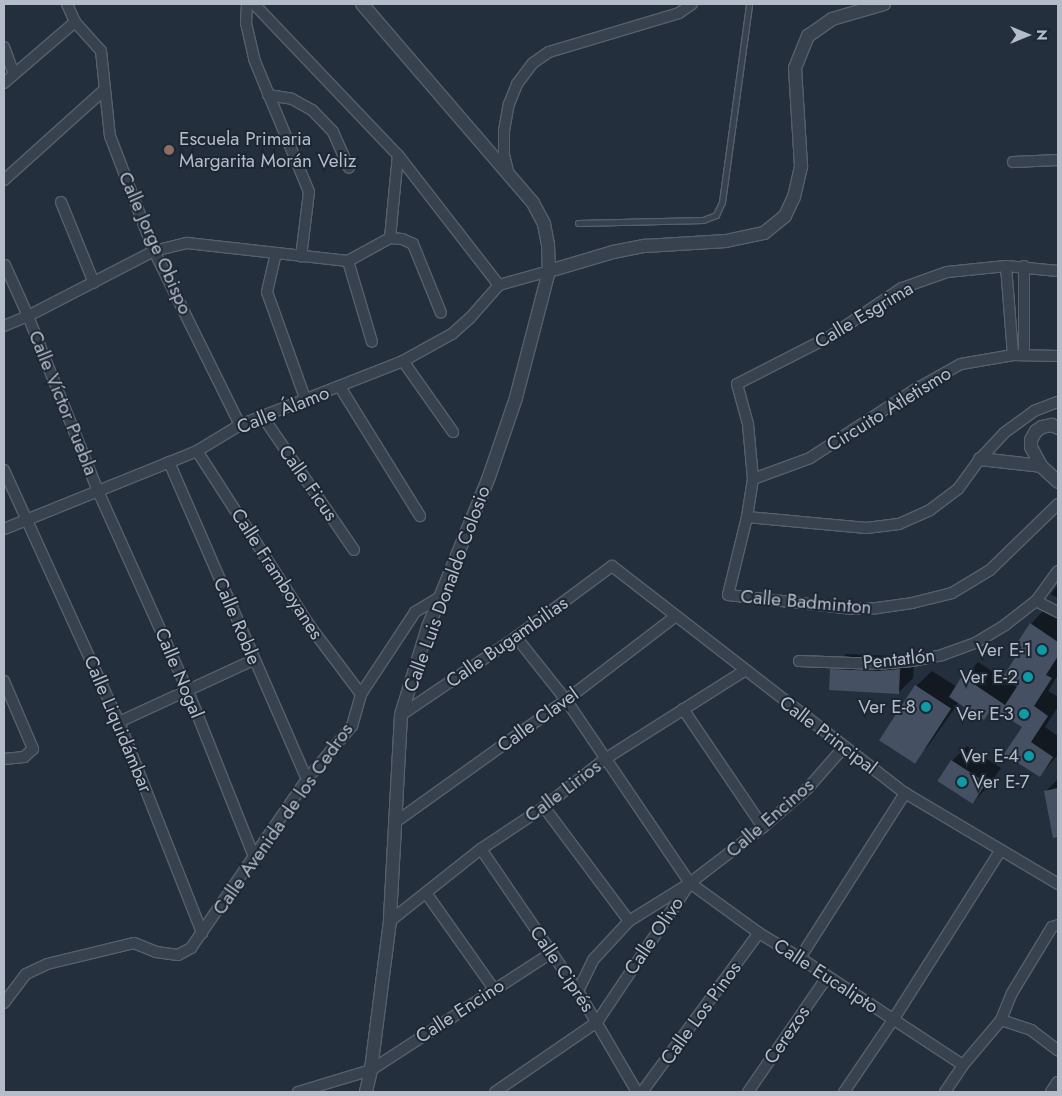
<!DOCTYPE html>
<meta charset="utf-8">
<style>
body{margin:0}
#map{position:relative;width:1062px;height:1096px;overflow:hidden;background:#242f3e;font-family:Jost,sans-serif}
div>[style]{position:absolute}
.shadow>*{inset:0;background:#0007}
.building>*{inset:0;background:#455162;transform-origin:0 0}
.roads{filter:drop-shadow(1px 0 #565f6c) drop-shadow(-1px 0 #565f6c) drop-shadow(0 1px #565f6c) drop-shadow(0 -1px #565f6c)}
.service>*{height:5px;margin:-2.5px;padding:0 2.5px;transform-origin:2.5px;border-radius:2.5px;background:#38414e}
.minor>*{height:10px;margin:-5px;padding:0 5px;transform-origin:5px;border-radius:5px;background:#38414e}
.tertiary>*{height:12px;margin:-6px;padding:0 6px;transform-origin:6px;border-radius:6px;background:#38414e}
.dots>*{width:14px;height:14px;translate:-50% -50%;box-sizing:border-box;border:2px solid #1d2633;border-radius:50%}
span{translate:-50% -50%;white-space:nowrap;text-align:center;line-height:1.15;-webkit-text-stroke:4px #1d2633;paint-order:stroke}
.poi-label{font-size:19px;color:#b4bcc9}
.left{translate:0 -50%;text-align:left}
.right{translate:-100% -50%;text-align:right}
.street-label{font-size:19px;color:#b4bcc9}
.frame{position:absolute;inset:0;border:5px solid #b4bcc9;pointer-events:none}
.north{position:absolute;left:1002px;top:10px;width:50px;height:50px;-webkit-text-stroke:4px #1d2633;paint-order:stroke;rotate:90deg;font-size:14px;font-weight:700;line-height:20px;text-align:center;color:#b4bcc9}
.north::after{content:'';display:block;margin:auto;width:18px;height:22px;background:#b4bcc9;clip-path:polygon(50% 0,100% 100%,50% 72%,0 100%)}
</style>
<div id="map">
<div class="shadow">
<i style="clip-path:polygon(1058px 585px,1058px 598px,1051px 594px)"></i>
<i style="clip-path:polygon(1046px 608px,1058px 616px,1058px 675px,1048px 691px,1058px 697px,1058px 707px,1045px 727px,1058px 736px,1058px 755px,1039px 776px,1024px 727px,994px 708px,984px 718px,959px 702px,928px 746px,913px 761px,880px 739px,916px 686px,932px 671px,957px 687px,978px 662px,1018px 688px,1024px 647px,1031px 624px)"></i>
<i style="clip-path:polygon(846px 654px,894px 656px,915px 654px,913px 678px,898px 693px,831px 670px)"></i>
<i style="clip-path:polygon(967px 746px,1001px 768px,988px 787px,973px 802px,952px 761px)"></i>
<i style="clip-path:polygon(1058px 779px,1058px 843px,1045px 792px)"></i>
</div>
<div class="building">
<i style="clip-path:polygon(1030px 623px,1058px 642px,1058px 656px,1046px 675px,1052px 678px,1034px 706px,1048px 716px,1031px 742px,1053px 757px,1040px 777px,1004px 754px,1022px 727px,992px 708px,984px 720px,949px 697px,962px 676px,1005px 705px,1018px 685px,1004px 675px,1022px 647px,1017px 643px)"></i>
<i style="clip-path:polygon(830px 669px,878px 671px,900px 669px,899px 694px,829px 690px)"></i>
<i style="left:915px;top:685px;width:43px;height:66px;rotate:33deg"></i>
<i style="left:951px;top:760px;width:42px;height:25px;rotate:33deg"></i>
<i style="clip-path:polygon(1058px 788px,1058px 837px,1053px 838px,1044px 791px)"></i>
</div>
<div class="roads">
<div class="service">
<i style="left:578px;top:223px;width:125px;rotate:-1.4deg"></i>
<i style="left:703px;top:220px;width:14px;rotate:-21deg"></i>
<i style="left:716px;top:215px;width:14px;rotate:-65deg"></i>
<i style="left:722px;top:202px;width:200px;rotate:-82.2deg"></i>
</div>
<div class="minor">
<i style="left:67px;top:4px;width:20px;rotate:66deg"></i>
<i style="left:75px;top:22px;width:39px;rotate:48deg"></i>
<i style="left:101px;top:51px;width:85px;rotate:84deg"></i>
<i style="left:110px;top:136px;width:123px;rotate:69.1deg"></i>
<i style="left:154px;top:251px;width:194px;rotate:63.7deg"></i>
<i style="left:247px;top:4px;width:19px;rotate:93deg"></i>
<i style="left:246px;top:23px;width:37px;rotate:77deg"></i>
<i style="left:254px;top:59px;width:144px;rotate:67.5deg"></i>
<i style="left:309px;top:192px;width:65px;rotate:97deg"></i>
<i style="left:254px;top:4px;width:209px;rotate:46.4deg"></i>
<i style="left:398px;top:155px;width:165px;rotate:52.2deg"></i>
<i style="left:4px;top:47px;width:29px;rotate:70deg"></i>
<i style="left:4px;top:83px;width:94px;rotate:-40.7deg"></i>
<i style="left:268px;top:95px;width:24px;rotate:9deg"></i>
<i style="left:292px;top:99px;width:23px;rotate:29deg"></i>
<i style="left:312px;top:110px;width:30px;rotate:46deg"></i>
<i style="left:333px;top:132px;width:39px;rotate:66deg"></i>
<i style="left:1013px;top:162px;width:45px;rotate:-2.5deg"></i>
<i style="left:509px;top:175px;width:21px;rotate:-104deg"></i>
<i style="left:504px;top:155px;width:24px;rotate:-90deg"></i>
<i style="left:504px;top:131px;width:27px;rotate:-80deg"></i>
<i style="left:509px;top:104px;width:22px;rotate:-68deg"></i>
<i style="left:517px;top:84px;width:26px;rotate:-53deg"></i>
<i style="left:533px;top:63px;width:19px;rotate:-35deg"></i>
<i style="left:549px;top:52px;width:136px;rotate:-16.7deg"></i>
<i style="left:679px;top:13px;width:16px;rotate:-35deg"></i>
<i style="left:4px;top:180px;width:135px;rotate:-42deg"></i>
<i style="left:61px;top:202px;width:87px;rotate:67.8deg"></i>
<i style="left:390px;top:238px;width:12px;rotate:5deg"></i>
<i style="left:402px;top:239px;width:12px;rotate:24deg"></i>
<i style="left:413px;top:244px;width:74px;rotate:67.9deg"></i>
<i style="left:390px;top:238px;width:83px;rotate:-84.5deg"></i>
<i style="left:276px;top:253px;width:40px;rotate:103deg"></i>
<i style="left:267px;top:292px;width:113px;rotate:70.3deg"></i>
<i style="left:348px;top:261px;width:84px;rotate:73.5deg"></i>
<i style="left:5px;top:265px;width:56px;rotate:65.7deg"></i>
<i style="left:28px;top:316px;width:188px;rotate:68.2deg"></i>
<i style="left:98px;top:491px;width:219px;rotate:65.8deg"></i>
<i style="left:188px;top:691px;width:179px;rotate:68.3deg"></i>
<i style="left:1006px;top:266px;width:89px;rotate:85.5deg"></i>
<i style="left:1024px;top:266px;width:89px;rotate:90deg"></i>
<i style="left:1058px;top:271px;width:52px;rotate:-174.5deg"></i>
<i style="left:1006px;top:266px;width:59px;rotate:174.2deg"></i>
<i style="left:947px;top:272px;width:48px;rotate:160.4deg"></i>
<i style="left:902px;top:288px;width:88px;rotate:146.1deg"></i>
<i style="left:829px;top:337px;width:103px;rotate:152.9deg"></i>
<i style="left:737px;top:384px;width:41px;rotate:74.6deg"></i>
<i style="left:748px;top:424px;width:55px;rotate:84.8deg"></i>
<i style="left:753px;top:479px;width:38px;rotate:99deg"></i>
<i style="left:747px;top:517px;width:80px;rotate:103.7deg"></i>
<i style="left:728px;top:595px;width:126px;rotate:6.4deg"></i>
<i style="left:853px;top:609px;width:24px;rotate:-2deg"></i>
<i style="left:877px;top:608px;width:35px;rotate:-8deg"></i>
<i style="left:912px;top:603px;width:41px;rotate:-14deg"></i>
<i style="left:952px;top:593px;width:44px;rotate:-31.2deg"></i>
<i style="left:990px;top:570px;width:95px;rotate:-44.1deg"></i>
<i style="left:4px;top:326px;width:26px;rotate:-23deg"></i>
<i style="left:28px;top:316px;width:142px;rotate:-27.3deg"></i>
<i style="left:154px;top:251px;width:34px;rotate:-14deg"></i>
<i style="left:187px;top:243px;width:162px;rotate:6.4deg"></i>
<i style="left:348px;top:261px;width:48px;rotate:-28.7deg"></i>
<i style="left:403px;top:361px;width:87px;rotate:54.8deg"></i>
<i style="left:340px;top:387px;width:152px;rotate:58.2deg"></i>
<i style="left:263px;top:417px;width:161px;rotate:55.6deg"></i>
<i style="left:197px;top:451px;width:207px;rotate:57.2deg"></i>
<i style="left:309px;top:625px;width:86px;rotate:53deg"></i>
<i style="left:169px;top:462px;width:346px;rotate:66.5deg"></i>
<i style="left:4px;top:470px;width:277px;rotate:65.5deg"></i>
<i style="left:119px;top:722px;width:227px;rotate:68.5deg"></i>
<i style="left:753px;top:479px;width:61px;rotate:-20.2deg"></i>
<i style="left:810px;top:458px;width:126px;rotate:-33.1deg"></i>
<i style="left:916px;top:389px;width:51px;rotate:-29.1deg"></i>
<i style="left:961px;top:364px;width:53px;rotate:-9.8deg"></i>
<i style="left:1013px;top:355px;width:45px;rotate:1.3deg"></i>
<i style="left:747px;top:517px;width:120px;rotate:5.3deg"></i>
<i style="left:866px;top:528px;width:33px;rotate:-7deg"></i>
<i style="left:899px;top:524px;width:34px;rotate:-24deg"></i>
<i style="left:930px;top:510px;width:35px;rotate:-37deg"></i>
<i style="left:958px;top:489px;width:37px;rotate:-54deg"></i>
<i style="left:980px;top:459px;width:35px;rotate:-47deg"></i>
<i style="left:1004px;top:433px;width:37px;rotate:-36deg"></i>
<i style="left:1034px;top:411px;width:26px;rotate:-21deg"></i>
<i style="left:4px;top:529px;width:208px;rotate:-22deg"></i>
<i style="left:197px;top:451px;width:50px;rotate:-31.2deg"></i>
<i style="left:240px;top:425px;width:175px;rotate:-21.4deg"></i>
<i style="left:403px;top:361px;width:56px;rotate:-28.9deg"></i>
<i style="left:452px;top:334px;width:24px;rotate:-42deg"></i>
<i style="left:470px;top:318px;width:44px;rotate:-48.7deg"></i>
<i style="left:499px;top:285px;width:52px;rotate:-15.6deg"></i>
<i style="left:1036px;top:601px;width:25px;rotate:27deg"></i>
<i style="left:516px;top:637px;width:80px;rotate:51.6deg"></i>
<i style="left:566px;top:700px;width:221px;rotate:55.9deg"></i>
<i style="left:690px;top:883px;width:85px;rotate:35.9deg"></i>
<i style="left:759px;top:933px;width:48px;rotate:31.4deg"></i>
<i style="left:800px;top:958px;width:195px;rotate:33.3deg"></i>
<i style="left:799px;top:661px;width:79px;rotate:2.2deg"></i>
<i style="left:878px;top:664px;width:34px;rotate:-5deg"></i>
<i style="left:912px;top:661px;width:31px;rotate:-11deg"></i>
<i style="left:942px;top:655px;width:37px;rotate:-20deg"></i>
<i style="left:977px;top:642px;width:33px;rotate:-31deg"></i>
<i style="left:1005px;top:625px;width:39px;rotate:-38deg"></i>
<i style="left:1036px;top:601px;width:37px;rotate:-54deg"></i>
<i style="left:4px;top:681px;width:74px;rotate:66.9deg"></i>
<i style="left:33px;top:749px;width:12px;rotate:138deg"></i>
<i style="left:24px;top:757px;width:20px;rotate:174deg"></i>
<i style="left:683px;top:709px;width:143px;rotate:55.9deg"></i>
<i style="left:401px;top:715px;width:139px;rotate:-34.1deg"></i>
<i style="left:516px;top:637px;width:119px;rotate:-36.5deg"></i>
<i style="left:612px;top:566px;width:371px;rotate:37.8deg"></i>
<i style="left:905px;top:793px;width:178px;rotate:30.7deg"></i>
<i style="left:119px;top:722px;width:148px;rotate:-24.8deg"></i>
<i style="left:544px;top:807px;width:142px;rotate:53.3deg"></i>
<i style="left:397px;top:821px;width:208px;rotate:-35.6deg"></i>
<i style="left:566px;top:700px;width:138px;rotate:-37.4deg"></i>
<i style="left:481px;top:849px;width:172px;rotate:55.7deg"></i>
<i style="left:578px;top:991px;width:117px;rotate:59.7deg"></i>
<i style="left:426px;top:893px;width:118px;rotate:54.7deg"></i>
<i style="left:390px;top:921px;width:116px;rotate:-38.4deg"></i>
<i style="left:481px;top:849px;width:76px;rotate:-33.7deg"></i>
<i style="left:544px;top:807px;width:78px;rotate:-38.2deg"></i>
<i style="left:605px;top:759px;width:165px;rotate:-32.3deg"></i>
<i style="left:800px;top:958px;width:196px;rotate:-57.5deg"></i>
<i style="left:578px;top:991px;width:34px;rotate:-64deg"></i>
<i style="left:593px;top:960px;width:53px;rotate:-47.3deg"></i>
<i style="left:629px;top:921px;width:72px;rotate:-31.9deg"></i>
<i style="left:690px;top:883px;width:92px;rotate:-37.5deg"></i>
<i style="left:763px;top:827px;width:60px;rotate:-40.9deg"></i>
<i style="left:808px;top:788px;width:55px;rotate:-48.7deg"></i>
<i style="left:4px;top:1003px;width:36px;rotate:-53deg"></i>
<i style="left:26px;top:974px;width:23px;rotate:-25deg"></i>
<i style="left:47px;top:964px;width:89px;rotate:-13.6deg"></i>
<i style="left:134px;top:943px;width:24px;rotate:22deg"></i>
<i style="left:156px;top:952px;width:22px;rotate:8deg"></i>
<i style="left:178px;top:955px;width:15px;rotate:-28deg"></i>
<i style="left:191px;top:948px;width:205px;rotate:-55.5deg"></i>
<i style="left:307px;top:779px;width:70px;rotate:-49.7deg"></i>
<i style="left:352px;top:726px;width:33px;rotate:-74deg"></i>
<i style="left:361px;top:694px;width:98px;rotate:-56.6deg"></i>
<i style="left:415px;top:612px;width:31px;rotate:-31deg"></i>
<i style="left:1001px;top:1020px;width:32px;rotate:18deg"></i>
<i style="left:1031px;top:1030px;width:34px;rotate:37deg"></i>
<i style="left:298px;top:1092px;width:76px;rotate:-16.8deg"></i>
<i style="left:371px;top:1070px;width:215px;rotate:-33deg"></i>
<i style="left:495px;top:1092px;width:124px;rotate:-34.5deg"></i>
<i style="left:597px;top:1022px;width:164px;rotate:-56.2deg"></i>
<i style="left:642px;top:1092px;width:197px;rotate:-53.7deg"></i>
<i style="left:748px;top:1092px;width:140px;rotate:-55.5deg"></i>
<i style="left:844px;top:1092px;width:87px;rotate:-55.8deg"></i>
<i style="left:893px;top:1020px;width:201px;rotate:-57.6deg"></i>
<i style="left:945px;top:1092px;width:32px;rotate:-56deg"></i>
<i style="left:963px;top:1065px;width:59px;rotate:-49.8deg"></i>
<i style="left:1001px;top:1020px;width:29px;rotate:-68deg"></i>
<i style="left:1012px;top:993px;width:77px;rotate:-58.8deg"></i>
<i style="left:1052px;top:927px;width:6px;rotate:-18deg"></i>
</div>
<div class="tertiary">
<i style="left:362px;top:4px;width:262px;rotate:49.3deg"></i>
<i style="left:533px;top:203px;width:24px;rotate:62deg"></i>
<i style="left:544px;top:224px;width:20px;rotate:79deg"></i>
<i style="left:548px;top:244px;width:27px;rotate:88deg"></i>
<i style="left:549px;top:271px;width:131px;rotate:104.6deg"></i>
<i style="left:516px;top:398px;width:83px;rotate:108.9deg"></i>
<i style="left:489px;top:477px;width:162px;rotate:112.1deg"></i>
<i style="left:428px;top:627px;width:92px;rotate:107.1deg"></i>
<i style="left:401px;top:715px;width:206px;rotate:93.1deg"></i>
<i style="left:390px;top:921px;width:150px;rotate:97.3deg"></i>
<i style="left:371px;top:1070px;width:23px;rotate:103deg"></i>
<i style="left:549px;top:271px;width:67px;rotate:-16.5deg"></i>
<i style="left:613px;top:252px;width:33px;rotate:-11deg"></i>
<i style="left:645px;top:246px;width:81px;rotate:-3.5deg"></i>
<i style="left:726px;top:241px;width:39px;rotate:-12deg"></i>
<i style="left:764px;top:233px;width:27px;rotate:-39deg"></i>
<i style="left:785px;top:216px;width:21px;rotate:-65deg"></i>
<i style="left:794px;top:197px;width:32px;rotate:-77deg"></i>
<i style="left:801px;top:166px;width:98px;rotate:-93.5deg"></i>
<i style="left:795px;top:68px;width:35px;rotate:-68deg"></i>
<i style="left:808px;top:36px;width:29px;rotate:-35deg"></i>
<i style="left:832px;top:19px;width:54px;rotate:-16.1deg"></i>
<i style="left:1058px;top:428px;width:7px;rotate:-153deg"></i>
<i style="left:1052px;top:425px;width:10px;rotate:169deg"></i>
<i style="left:1042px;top:427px;width:7px;rotate:146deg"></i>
<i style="left:1036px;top:431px;width:10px;rotate:119deg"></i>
<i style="left:1031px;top:440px;width:7px;rotate:90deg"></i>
<i style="left:1031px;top:447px;width:21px;rotate:62deg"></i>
<i style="left:1041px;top:466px;width:23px;rotate:43deg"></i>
<i style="left:980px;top:459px;width:61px;rotate:6.5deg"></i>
<i style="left:1052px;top:1092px;width:11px;rotate:-56deg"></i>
</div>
</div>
<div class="dots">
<i style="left:169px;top:150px;background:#8d6e63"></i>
<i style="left:1042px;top:650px;background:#0f9aa8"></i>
<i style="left:1028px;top:677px;background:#0f9aa8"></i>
<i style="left:926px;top:707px;background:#0f9aa8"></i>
<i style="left:1024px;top:714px;background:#0f9aa8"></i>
<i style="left:1029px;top:756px;background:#0f9aa8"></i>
<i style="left:962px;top:782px;background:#0f9aa8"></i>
</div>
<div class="poi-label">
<span class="left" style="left:179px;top:150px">Escuela Primaria<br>Margarita Morán Veliz</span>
<span class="right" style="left:1032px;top:650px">Ver E-1</span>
<span class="right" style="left:1018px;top:677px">Ver E-2</span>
<span class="right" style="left:916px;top:707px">Ver E-8</span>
<span class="right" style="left:1014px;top:714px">Ver E-3</span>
<span class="right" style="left:1019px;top:756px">Ver E-4</span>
<span class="left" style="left:972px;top:782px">Ver E-7</span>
</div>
<div class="street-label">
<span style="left:155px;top:243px;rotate:66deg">Calle Jorge Obispo</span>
<span style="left:864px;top:315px;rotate:-31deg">Calle Esgrima</span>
<span style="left:63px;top:403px;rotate:68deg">Calle Víctor Puebla</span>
<span style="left:889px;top:409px;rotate:-32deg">Circuito Atletismo</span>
<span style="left:283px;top:410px;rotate:-22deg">Calle Álamo</span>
<span style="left:308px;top:483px;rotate:55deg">Calle Ficus</span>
<span style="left:277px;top:574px;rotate:57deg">Calle Framboyanes</span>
<span style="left:447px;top:589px;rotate:-70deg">Calle Luis Donaldo Colosio</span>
<span style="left:806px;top:602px;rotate:5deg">Calle Badminton</span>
<span style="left:237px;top:621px;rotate:67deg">Calle Roble</span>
<span style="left:507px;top:642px;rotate:-35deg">Calle Bugambilias</span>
<span style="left:899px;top:659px;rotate:-6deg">Pentatlón</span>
<span style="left:179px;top:673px;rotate:67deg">Calle Nogal</span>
<span style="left:538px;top:720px;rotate:-36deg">Calle Clavel</span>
<span style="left:118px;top:724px;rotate:67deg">Calle Liquidámbar</span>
<span style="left:828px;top:735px;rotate:37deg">Calle Principal</span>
<span style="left:563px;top:791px;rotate:-37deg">Calle Lirios</span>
<span style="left:770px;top:818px;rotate:-41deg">Calle Encinos</span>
<span style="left:283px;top:819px;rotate:-55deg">Calle Avenida de los Cedros</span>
<span style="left:654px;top:936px;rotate:-56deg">Calle Olivo</span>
<span style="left:562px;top:969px;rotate:56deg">Calle Ciprés</span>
<span style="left:826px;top:976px;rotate:33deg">Calle Eucalipto</span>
<span style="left:460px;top:1011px;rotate:-33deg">Calle Encino</span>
<span style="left:701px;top:1013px;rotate:-54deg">Calle Los Pinos</span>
<span style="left:787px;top:1035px;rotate:-56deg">Cerezos</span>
</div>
<div class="frame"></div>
<div class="north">N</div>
</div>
